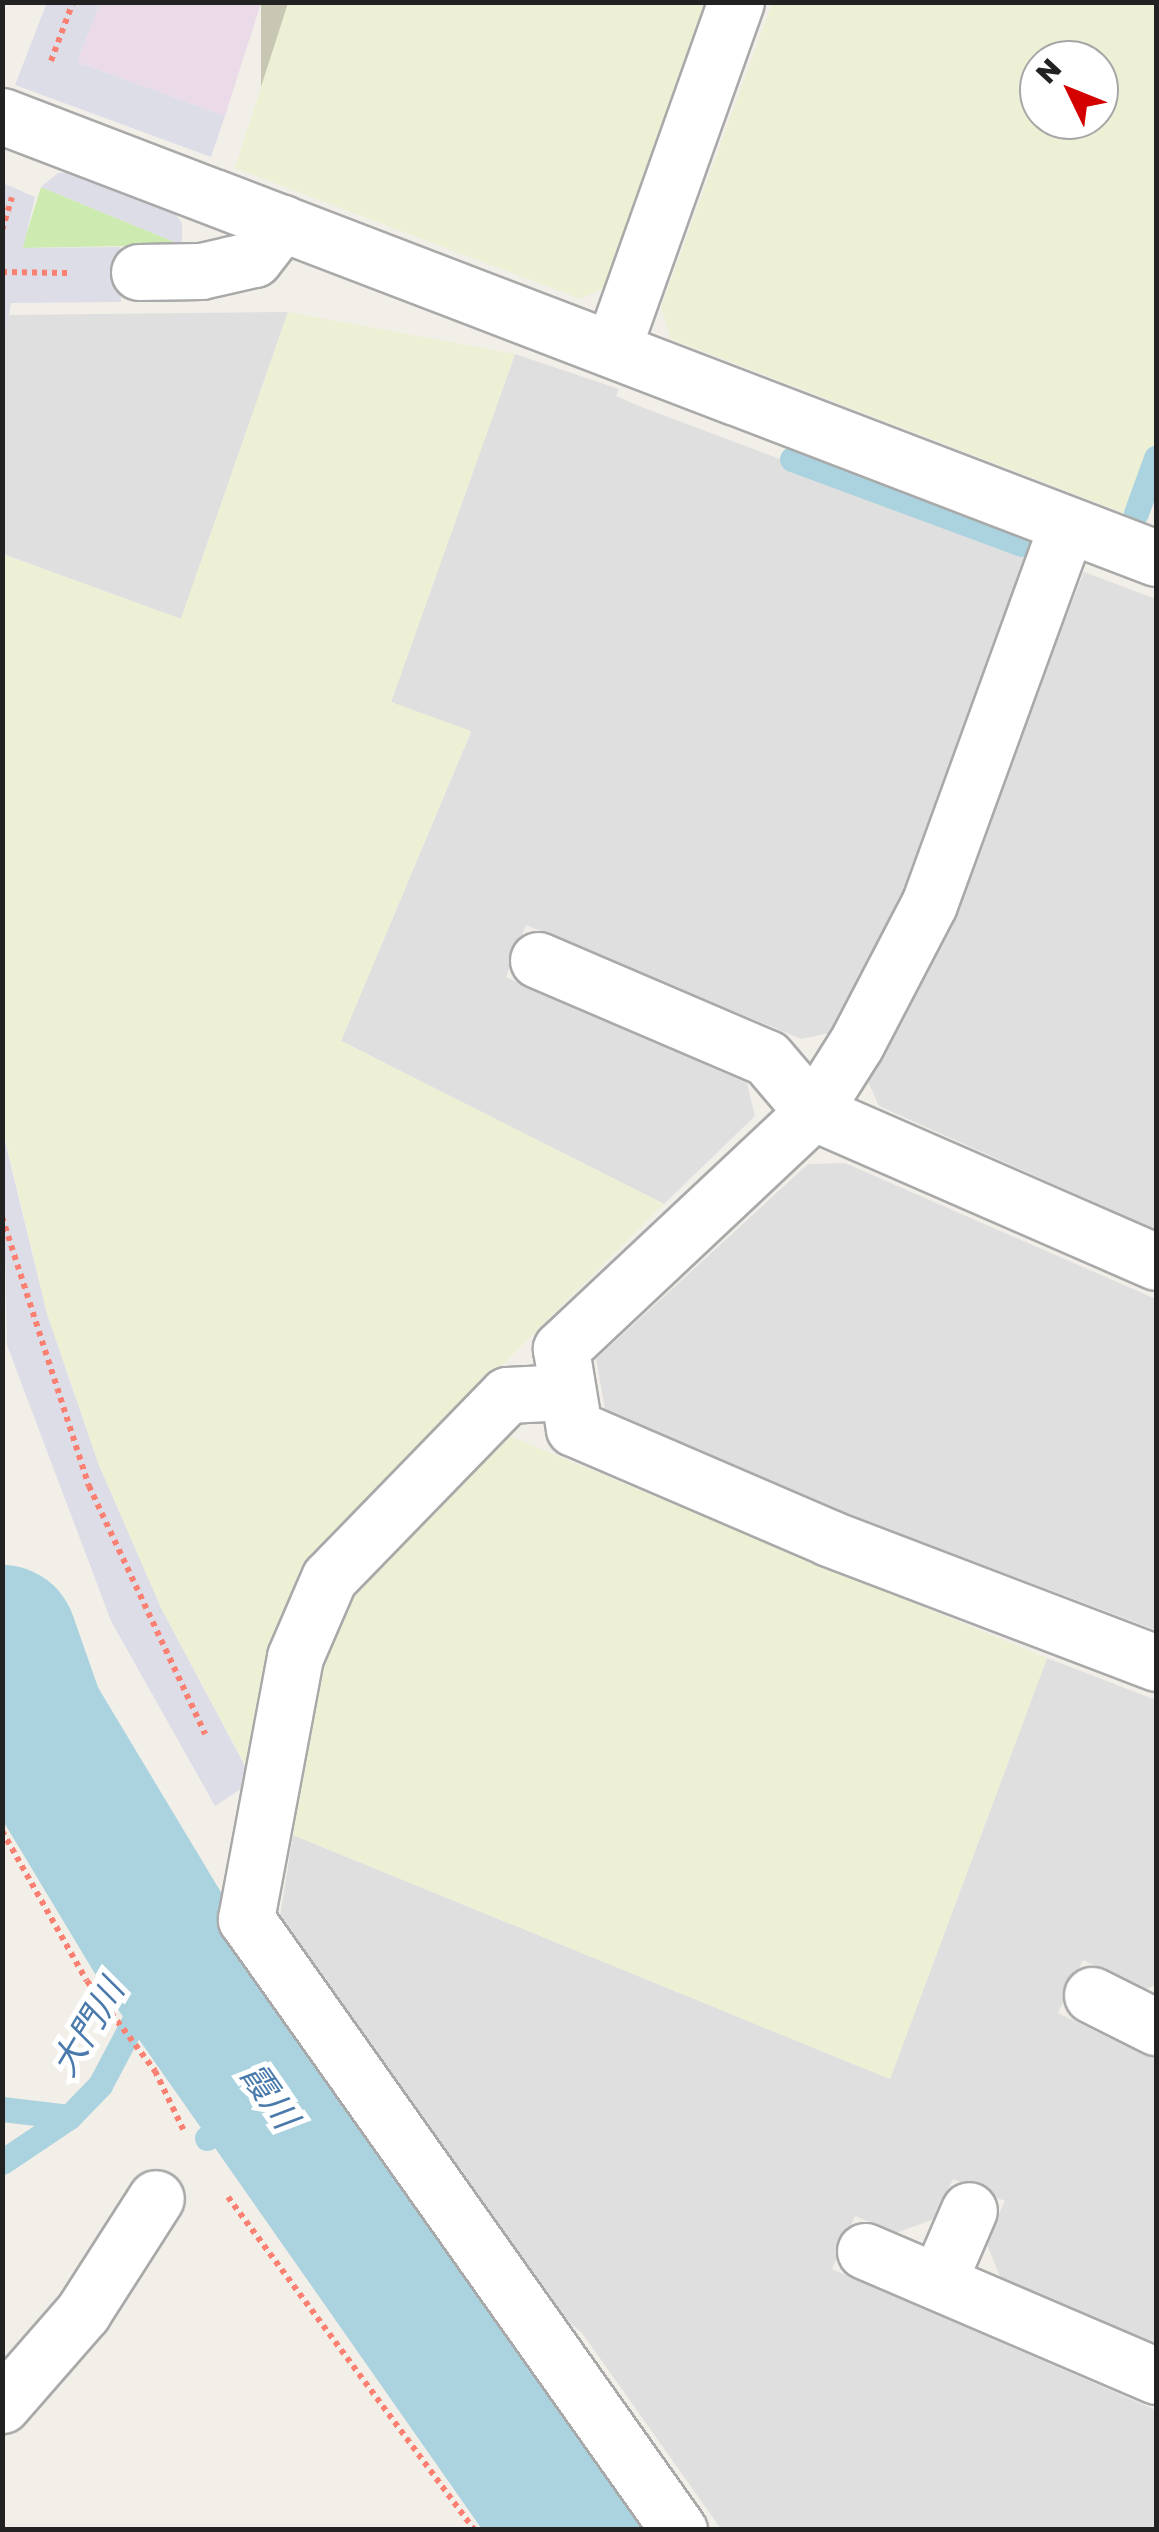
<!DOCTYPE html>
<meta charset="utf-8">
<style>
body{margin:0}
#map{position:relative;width:1159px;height:2532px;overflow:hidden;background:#f2efe9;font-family:"Golos Text","Noto Sans JP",sans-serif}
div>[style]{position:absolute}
.residential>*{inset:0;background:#e0dfdf}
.industrial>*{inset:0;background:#ebdbe8}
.construction>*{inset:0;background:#c7c7b4;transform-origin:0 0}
.farmland>*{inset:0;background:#eef0d5}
.grass>*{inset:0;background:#cdebb0}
.plaza>*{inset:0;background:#dddde8}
.stream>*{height:25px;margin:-12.5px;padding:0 12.5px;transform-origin:12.5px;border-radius:12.5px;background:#aad3df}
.river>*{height:150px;margin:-75px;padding:0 75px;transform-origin:75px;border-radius:75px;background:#aad3df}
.path>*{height:6px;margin-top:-3px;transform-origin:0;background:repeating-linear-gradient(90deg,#fa8072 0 5px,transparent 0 10px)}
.roads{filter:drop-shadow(2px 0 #a9a9a9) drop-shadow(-2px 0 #a9a9a9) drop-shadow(0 2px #a9a9a9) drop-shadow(0 -2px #a9a9a9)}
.minor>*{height:55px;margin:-27.5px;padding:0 27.5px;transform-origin:27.5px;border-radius:27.5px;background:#fff}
span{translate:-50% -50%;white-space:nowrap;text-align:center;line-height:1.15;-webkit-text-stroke:10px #fff;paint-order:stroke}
.water-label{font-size:35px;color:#4a7aab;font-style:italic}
.frame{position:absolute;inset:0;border:5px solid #222;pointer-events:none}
.north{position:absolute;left:1019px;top:40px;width:100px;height:100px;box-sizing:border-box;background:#fff;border:2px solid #a7a7a7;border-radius:50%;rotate:313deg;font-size:28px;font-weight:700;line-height:40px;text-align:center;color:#222}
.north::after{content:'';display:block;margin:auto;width:35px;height:45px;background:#d40000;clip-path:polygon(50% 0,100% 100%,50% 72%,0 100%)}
</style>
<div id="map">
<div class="residential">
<i style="clip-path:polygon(288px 312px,181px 619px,3px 554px,2px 348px,9px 315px)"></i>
<i style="clip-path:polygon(515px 354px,619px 389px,616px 396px,639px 406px,1027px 552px,909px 891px,834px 1032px,801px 1039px,526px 925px,506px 977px,747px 1083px,755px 1116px,664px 1204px,341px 1041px,471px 732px,391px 702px)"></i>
<i style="clip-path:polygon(1084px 572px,1156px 599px,1156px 1230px,879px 1106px,866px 1077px,944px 926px)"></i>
<i style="clip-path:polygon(845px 1163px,1156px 1299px,1156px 1630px,845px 1513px,605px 1409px,596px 1359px,808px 1164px)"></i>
<i style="clip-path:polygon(1047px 1658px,1156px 1700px,1156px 1985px,1146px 1989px,1083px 1960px,1058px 2013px,1156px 2060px,1156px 2347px,1001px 2279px,986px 2242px,1005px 2201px,953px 2179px,934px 2219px,896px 2233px,855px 2216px,832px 2269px,1156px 2410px,1156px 2529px,721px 2529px,582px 2333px,544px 2301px,278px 1930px,293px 1835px,890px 2079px)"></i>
</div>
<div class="industrial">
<i style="clip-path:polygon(100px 3px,261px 3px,225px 116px,77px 62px)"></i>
</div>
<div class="construction">
<i style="left:261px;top:3px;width:27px;height:162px"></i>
</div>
<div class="farmland">
<i style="clip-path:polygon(288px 3px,710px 3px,609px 285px,581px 299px,235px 168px)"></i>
<i style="clip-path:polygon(evenodd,772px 3px,1156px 3px,1156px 440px,1129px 515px,671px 339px,661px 307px,772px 3px,1039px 60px,1099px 60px,1099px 120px,1039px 120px,1039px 60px)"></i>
<i style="clip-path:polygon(288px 312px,515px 354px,391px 702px,471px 731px,341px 1041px,664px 1204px,302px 1564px,269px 1652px,249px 1772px,161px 1608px,98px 1463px,47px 1314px,3px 1129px,2px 554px,181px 619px)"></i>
<i style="clip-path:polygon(502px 1433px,1047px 1658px,890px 2079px,293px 1835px,319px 1672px,341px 1608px)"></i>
</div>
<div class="grass">
<i style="clip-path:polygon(41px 187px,182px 245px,22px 248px)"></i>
</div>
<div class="plaza">
<i style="clip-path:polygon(47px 2px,100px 3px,77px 62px,225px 116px,211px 157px,15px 85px)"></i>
<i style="clip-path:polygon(72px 172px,175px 214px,182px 223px,182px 245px,41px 187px,58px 173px)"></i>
<i style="clip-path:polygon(3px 183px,35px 197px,23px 248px,120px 247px,121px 302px,11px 303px,3px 348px)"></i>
<i style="clip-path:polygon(2px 1129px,47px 1314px,98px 1463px,161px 1608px,253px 1781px,215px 1806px,111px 1621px,7px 1345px)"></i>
</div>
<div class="stream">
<i style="left:792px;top:459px;width:245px;rotate:20.3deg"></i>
<i style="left:1136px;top:513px;width:59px;rotate:-70deg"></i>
<i style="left:2px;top:2109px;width:67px;rotate:6.8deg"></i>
<i style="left:207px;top:2138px;width:141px;rotate:-34.9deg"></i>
<i style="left:2px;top:2162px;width:81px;rotate:-33.9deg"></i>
<i style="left:69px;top:2117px;width:45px;rotate:-45.9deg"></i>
<i style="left:100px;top:2085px;width:149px;rotate:-62.1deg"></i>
</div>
<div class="river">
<i style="left:2px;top:1640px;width:85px;rotate:70.7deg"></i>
<i style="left:30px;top:1720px;width:272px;rotate:59deg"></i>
<i style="left:170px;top:1953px;width:704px;rotate:55deg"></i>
</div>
<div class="path">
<i style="left:51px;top:61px;width:63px;rotate:-69.6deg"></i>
<i style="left:2px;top:230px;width:34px;rotate:-73deg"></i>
<i style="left:2px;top:272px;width:66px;rotate:0.9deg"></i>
<i style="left:2px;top:1217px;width:283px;rotate:72.1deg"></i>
<i style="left:89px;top:1486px;width:274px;rotate:64.9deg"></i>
<i style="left:2px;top:1831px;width:172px;rotate:60.5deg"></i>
<i style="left:87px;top:1981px;width:113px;rotate:52.9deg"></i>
<i style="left:155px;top:2071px;width:69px;rotate:64.2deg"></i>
<i style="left:228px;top:2197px;width:414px;rotate:53.5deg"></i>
</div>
<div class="roads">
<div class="minor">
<i style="left:2px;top:116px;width:1236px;rotate:20.96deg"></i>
<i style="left:139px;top:272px;width:62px;rotate:-0.9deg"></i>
<i style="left:201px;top:271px;width:54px;rotate:-12.8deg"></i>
<i style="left:254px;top:259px;width:46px;rotate:-52.1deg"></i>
<i style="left:613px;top:347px;width:366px;rotate:-70.4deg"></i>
<i style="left:1067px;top:525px;width:403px;rotate:110deg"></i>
<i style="left:929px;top:904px;width:158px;rotate:117.5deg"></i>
<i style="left:856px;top:1044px;width:80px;rotate:122.3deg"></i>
<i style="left:813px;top:1112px;width:346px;rotate:136.8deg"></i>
<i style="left:561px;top:1349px;width:80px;rotate:80.7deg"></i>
<i style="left:574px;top:1428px;width:278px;rotate:23.3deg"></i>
<i style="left:829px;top:1538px;width:350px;rotate:20.9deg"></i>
<i style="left:538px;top:960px;width:249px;rotate:23.2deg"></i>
<i style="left:767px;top:1058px;width:71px;rotate:49.6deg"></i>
<i style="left:813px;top:1112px;width:374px;rotate:23.6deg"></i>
<i style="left:567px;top:1392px;width:60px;rotate:177.1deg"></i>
<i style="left:507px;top:1395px;width:255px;rotate:134.2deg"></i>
<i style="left:329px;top:1578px;width:86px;rotate:113.3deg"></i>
<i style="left:295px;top:1657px;width:267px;rotate:100.6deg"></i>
<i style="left:246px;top:1919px;width:749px;rotate:54.68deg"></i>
<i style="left:1092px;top:1995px;width:72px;rotate:26.6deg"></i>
<i style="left:865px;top:2251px;width:317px;rotate:23.2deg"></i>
<i style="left:938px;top:2282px;width:78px;rotate:-66.7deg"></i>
<i style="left:2px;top:2405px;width:123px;rotate:-48.9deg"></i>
<i style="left:83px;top:2312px;width:135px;rotate:-57.4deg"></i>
</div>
</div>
<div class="water-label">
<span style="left:87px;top:2027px;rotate:-59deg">大門川</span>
<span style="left:270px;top:2095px;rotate:55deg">霞川</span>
</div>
<div class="frame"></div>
<div class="north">N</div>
</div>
